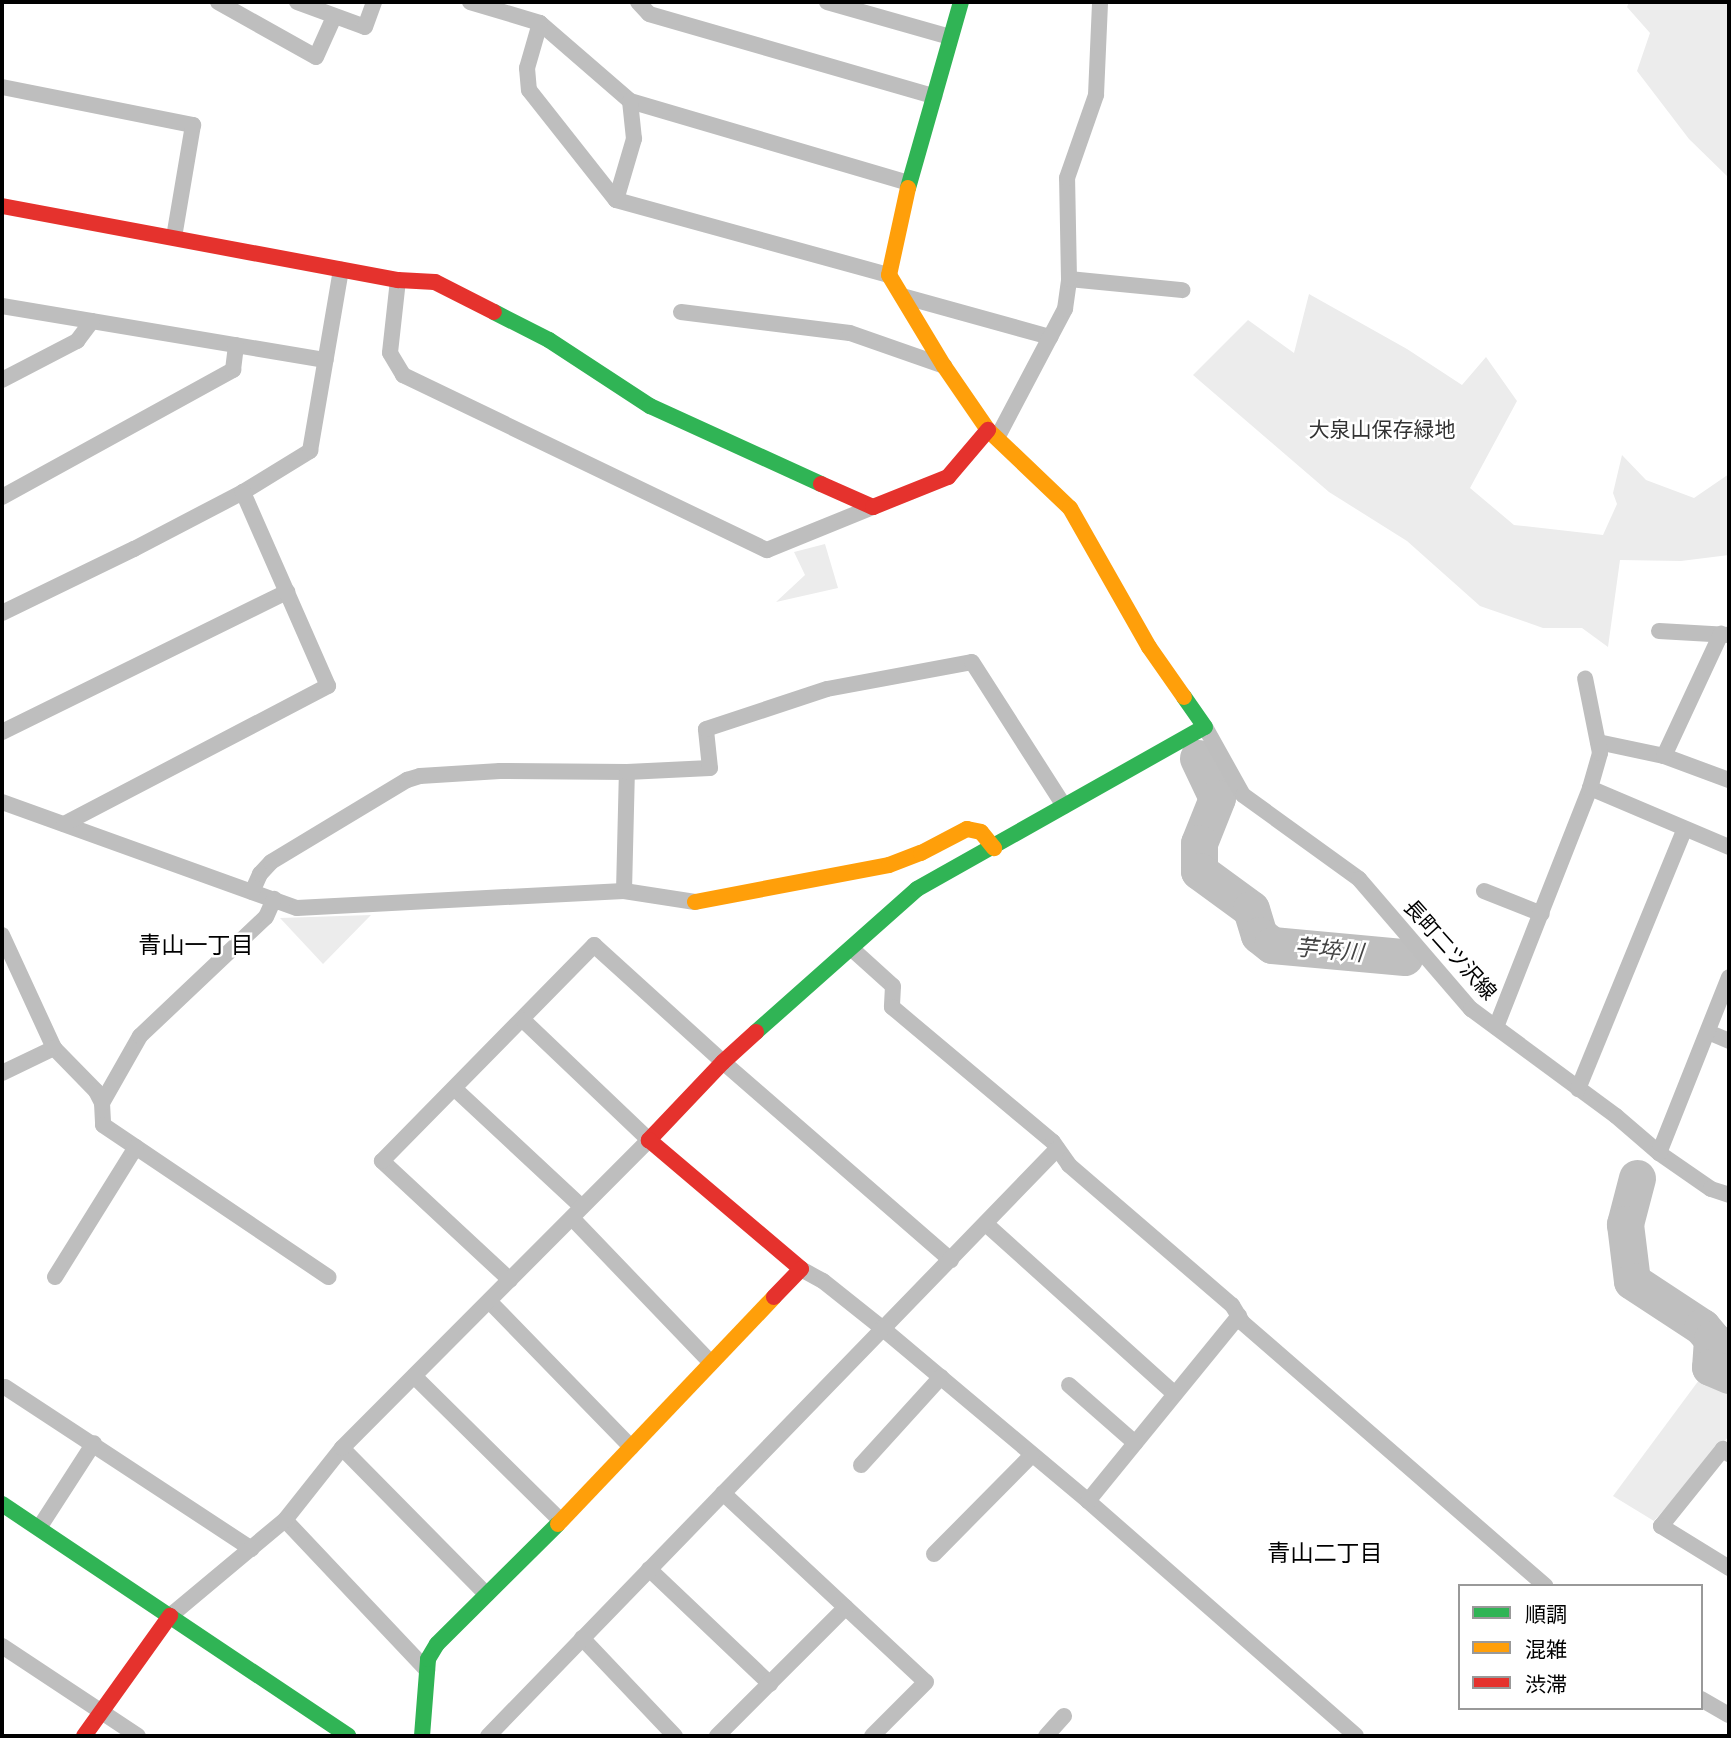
<!DOCTYPE html>
<meta charset="utf-8">
<style>
body{margin:0}
#map{position:relative;width:1731px;height:1738px;overflow:hidden;background:#fff;font-family:Inter,"Noto Sans JP",sans-serif}
div>[style]{position:absolute}
.green>*{inset:0;background:#ececec}
.river>*{height:37px;margin:-18.5px;padding:0 18.5px;transform-origin:18.5px;border-radius:18.5px;background:#bfbfbf}
.street>*{height:16px;margin:-8px;padding:0 8px;transform-origin:8px;border-radius:8px;background:#bebebe}
.fast>*{height:16px;margin:-8px;padding:0 8px;transform-origin:8px;border-radius:8px;background:#30b455}
.slow>*{height:16px;margin:-8px;padding:0 8px;transform-origin:8px;border-radius:8px;background:#ff9f0a}
.jam>*{height:16px;margin:-8px;padding:0 8px;transform-origin:8px;border-radius:8px;background:#e5322d}
span{translate:-50% -50%;white-space:nowrap;text-align:center;line-height:1.15;-webkit-text-stroke:5px #fff;paint-order:stroke}
.park-label{font-size:21px;color:#333}
.street-label{font-size:21px;color:#000}
.neighbourhood-label{font-size:23px;color:#000}
.water-label{font-size:23px;color:#444;font-style:italic}
.frame{position:absolute;inset:0;border:4px solid #000;pointer-events:none}
.legend{position:absolute;left:1458px;top:1584px;width:245px;height:126px;box-sizing:border-box;background:#fff;border:2px solid #999;margin:0;padding:9px 12px;list-style:none;font-size:21px;color:#000}
.legend li{display:flex;align-items:center;gap:14px;height:35px}
.legend b{width:35px;border:2px solid #999}
</style>
<div id="map">
<div class="green">
<i style="clip-path:polygon(1629px 2px,1729px 2px,1729px 178px,1689px 139px,1637px 71px,1650px 33px,1627px 7px)"></i>
<i style="clip-path:polygon(1309px 294px,1407px 349px,1462px 385px,1486px 357px,1517px 401px,1470px 488px,1514px 525px,1603px 535px,1617px 504px,1613px 493px,1622px 455px,1646px 480px,1694px 498px,1729px 474px,1729px 555px,1681px 561px,1620px 560px,1608px 647px,1582px 628px,1543px 628px,1480px 606px,1407px 541px,1329px 492px,1193px 375px,1248px 320px,1294px 353px)"></i>
<i style="clip-path:polygon(825px 544px,838px 588px,776px 602px,805px 575px,794px 552px)"></i>
<i style="clip-path:polygon(371px 915px,323px 964px,280px 918px)"></i>
<i style="clip-path:polygon(1702px 1376px,1729px 1386px,1729px 1436px,1654px 1521px,1613px 1496px)"></i>
</div>
<div class="river">
<i style="left:1198px;top:758px;width:44px;rotate:64.6deg"></i>
<i style="left:1217px;top:798px;width:48px;rotate:111.8deg"></i>
<i style="left:1199px;top:843px;width:28px;rotate:90deg"></i>
<i style="left:1199px;top:871px;width:64px;rotate:36.2deg"></i>
<i style="left:1251px;top:909px;width:27px;rotate:73deg"></i>
<i style="left:1259px;top:935px;width:16px;rotate:38deg"></i>
<i style="left:1272px;top:945px;width:133px;rotate:5.2deg"></i>
<i style="left:1637px;top:1178px;width:48px;rotate:104.6deg"></i>
<i style="left:1625px;top:1224px;width:57px;rotate:83deg"></i>
<i style="left:1632px;top:1281px;width:84px;rotate:33.3deg"></i>
<i style="left:1702px;top:1327px;width:16px;rotate:50deg"></i>
<i style="left:1712px;top:1339px;width:28px;rotate:94deg"></i>
<i style="left:1710px;top:1367px;width:21px;rotate:23deg"></i>
</div>
<div class="street">
<i style="left:218px;top:2px;width:112px;rotate:29.3deg"></i>
<i style="left:316px;top:57px;width:44px;rotate:-65.8deg"></i>
<i style="left:297px;top:2px;width:72px;rotate:20.2deg"></i>
<i style="left:365px;top:27px;width:27px;rotate:-70deg"></i>
<i style="left:470px;top:2px;width:73px;rotate:16.7deg"></i>
<i style="left:540px;top:23px;width:119px;rotate:40.9deg"></i>
<i style="left:630px;top:101px;width:291px;rotate:16.4deg"></i>
<i style="left:638px;top:2px;width:16px;rotate:47deg"></i>
<i style="left:649px;top:14px;width:297px;rotate:16.1deg"></i>
<i style="left:827px;top:2px;width:128px;rotate:15.9deg"></i>
<i style="left:540px;top:23px;width:47px;rotate:106.1deg"></i>
<i style="left:527px;top:68px;width:22px;rotate:85deg"></i>
<i style="left:529px;top:90px;width:140px;rotate:51.7deg"></i>
<i style="left:616px;top:200px;width:283px;rotate:15.4deg"></i>
<i style="left:2px;top:87px;width:195px;rotate:11.3deg"></i>
<i style="left:193px;top:125px;width:114px;rotate:99.6deg"></i>
<i style="left:616px;top:200px;width:64px;rotate:-73.6deg"></i>
<i style="left:634px;top:139px;width:38px;rotate:-96deg"></i>
<i style="left:1069px;top:279px;width:114px;rotate:5.6deg"></i>
<i style="left:398px;top:280px;width:73px;rotate:96.3deg"></i>
<i style="left:390px;top:353px;width:26px;rotate:59deg"></i>
<i style="left:403px;top:375px;width:404px;rotate:25.7deg"></i>
<i style="left:767px;top:550px;width:114px;rotate:-22.1deg"></i>
<i style="left:902px;top:296px;width:154px;rotate:15.5deg"></i>
<i style="left:2px;top:306px;width:328px;rotate:9.5deg"></i>
<i style="left:681px;top:312px;width:170px;rotate:7.1deg"></i>
<i style="left:850px;top:333px;width:100px;rotate:19.3deg"></i>
<i style="left:2px;top:380px;width:85px;rotate:-27.5deg"></i>
<i style="left:77px;top:341px;width:25px;rotate:-53deg"></i>
<i style="left:997px;top:438px;width:146px;rotate:-62.2deg"></i>
<i style="left:1065px;top:309px;width:30px;rotate:-82deg"></i>
<i style="left:1069px;top:279px;width:101px;rotate:-91.1deg"></i>
<i style="left:1067px;top:178px;width:88px;rotate:-70.7deg"></i>
<i style="left:1096px;top:95px;width:93px;rotate:-87.5deg"></i>
<i style="left:2px;top:497px;width:264px;rotate:-28.8deg"></i>
<i style="left:233px;top:370px;width:25px;rotate:-83deg"></i>
<i style="left:2px;top:613px;width:147px;rotate:-25.9deg"></i>
<i style="left:134px;top:549px;width:123px;rotate:-27.6deg"></i>
<i style="left:243px;top:492px;width:79px;rotate:-31.5deg"></i>
<i style="left:310px;top:451px;width:184px;rotate:-80.3deg"></i>
<i style="left:1659px;top:631px;width:70px;rotate:3.3deg"></i>
<i style="left:1205px;top:727px;width:78px;rotate:60.8deg"></i>
<i style="left:1243px;top:795px;width:143px;rotate:35.9deg"></i>
<i style="left:1359px;top:879px;width:172px;rotate:49.3deg"></i>
<i style="left:1471px;top:1009px;width:180px;rotate:36.4deg"></i>
<i style="left:1616px;top:1116px;width:57px;rotate:40.7deg"></i>
<i style="left:1659px;top:1153px;width:63px;rotate:34.7deg"></i>
<i style="left:1711px;top:1189px;width:19px;rotate:18deg"></i>
<i style="left:2px;top:732px;width:318px;rotate:-26.2deg"></i>
<i style="left:1598px;top:742px;width:67px;rotate:12deg"></i>
<i style="left:1664px;top:756px;width:69px;rotate:20.3deg"></i>
<i style="left:1664px;top:756px;width:135px;rotate:-65deg"></i>
<i style="left:1590px;top:788px;width:151px;rotate:23deg"></i>
<i style="left:2px;top:802px;width:313px;rotate:19.8deg"></i>
<i style="left:297px;top:908px;width:327px;rotate:-3deg"></i>
<i style="left:624px;top:891px;width:72px;rotate:8.8deg"></i>
<i style="left:64px;top:824px;width:298px;rotate:-27.6deg"></i>
<i style="left:328px;top:686px;width:212px;rotate:-113.7deg"></i>
<i style="left:624px;top:891px;width:119px;rotate:-88.6deg"></i>
<i style="left:1484px;top:891px;width:62px;rotate:21.6deg"></i>
<i style="left:252px;top:892px;width:20px;rotate:-66deg"></i>
<i style="left:260px;top:874px;width:16px;rotate:-47deg"></i>
<i style="left:271px;top:862px;width:159px;rotate:-31.1deg"></i>
<i style="left:407px;top:780px;width:14px;rotate:-17deg"></i>
<i style="left:420px;top:776px;width:80px;rotate:-3.6deg"></i>
<i style="left:500px;top:771px;width:127px;rotate:0.5deg"></i>
<i style="left:627px;top:772px;width:83px;rotate:-2.8deg"></i>
<i style="left:710px;top:768px;width:39px;rotate:-96deg"></i>
<i style="left:706px;top:729px;width:127px;rotate:-18.3deg"></i>
<i style="left:827px;top:689px;width:147px;rotate:-10.5deg"></i>
<i style="left:972px;top:662px;width:171px;rotate:57.4deg"></i>
<i style="left:2px;top:935px;width:124px;rotate:65.3deg"></i>
<i style="left:54px;top:1048px;width:60px;rotate:45.7deg"></i>
<i style="left:96px;top:1091px;width:13px;rotate:63deg"></i>
<i style="left:102px;top:1103px;width:22px;rotate:87deg"></i>
<i style="left:103px;top:1125px;width:272px;rotate:34deg"></i>
<i style="left:852px;top:949px;width:55px;rotate:42.1deg"></i>
<i style="left:893px;top:986px;width:21px;rotate:93deg"></i>
<i style="left:892px;top:1007px;width:210px;rotate:40deg"></i>
<i style="left:1053px;top:1142px;width:28px;rotate:55deg"></i>
<i style="left:1069px;top:1165px;width:215px;rotate:40.7deg"></i>
<i style="left:1232px;top:1305px;width:21px;rotate:59deg"></i>
<i style="left:1243px;top:1323px;width:401px;rotate:41deg"></i>
<i style="left:1496px;top:1027px;width:257px;rotate:-68.5deg"></i>
<i style="left:1590px;top:788px;width:36px;rotate:-74deg"></i>
<i style="left:1600px;top:753px;width:76px;rotate:-101.3deg"></i>
<i style="left:1708px;top:1032px;width:23px;rotate:23deg"></i>
<i style="left:2px;top:1073px;width:58px;rotate:-25.7deg"></i>
<i style="left:455px;top:1089px;width:173px;rotate:42.9deg"></i>
<i style="left:1578px;top:1089px;width:280px;rotate:-67.7deg"></i>
<i style="left:102px;top:1103px;width:77px;rotate:-60.4deg"></i>
<i style="left:140px;top:1036px;width:173px;rotate:-43.4deg"></i>
<i style="left:266px;top:917px;width:20px;rotate:-66deg"></i>
<i style="left:1659px;top:1153px;width:189px;rotate:-68.3deg"></i>
<i style="left:572px;top:1218px;width:201px;rotate:46.2deg"></i>
<i style="left:986px;top:1224px;width:254px;rotate:42deg"></i>
<i style="left:801px;top:1269px;width:25px;rotate:29deg"></i>
<i style="left:823px;top:1281px;width:75px;rotate:38.5deg"></i>
<i style="left:882px;top:1328px;width:269px;rotate:40deg"></i>
<i style="left:1088px;top:1501px;width:356px;rotate:41.2deg"></i>
<i style="left:55px;top:1277px;width:153px;rotate:-58.1deg"></i>
<i style="left:510px;top:1280px;width:175px;rotate:-137.1deg"></i>
<i style="left:382px;top:1161px;width:303px;rotate:-45.5deg"></i>
<i style="left:594px;top:945px;width:174px;rotate:42.2deg"></i>
<i style="left:723px;top:1062px;width:302px;rotate:41deg"></i>
<i style="left:489px;top:1301px;width:204px;rotate:45.8deg"></i>
<i style="left:414px;top:1376px;width:206px;rotate:44.6deg"></i>
<i style="left:1069px;top:1385px;width:88px;rotate:41.3deg"></i>
<i style="left:5px;top:1387px;width:295px;rotate:33.3deg"></i>
<i style="left:342px;top:1448px;width:206px;rotate:45.4deg"></i>
<i style="left:1729px;top:1454px;width:8px;rotate:-140deg"></i>
<i style="left:1723px;top:1449px;width:99px;rotate:128.8deg"></i>
<i style="left:1661px;top:1526px;width:80px;rotate:31.7deg"></i>
<i style="left:861px;top:1465px;width:119px;rotate:-47.7deg"></i>
<i style="left:723px;top:1493px;width:277px;rotate:43deg"></i>
<i style="left:926px;top:1682px;width:76px;rotate:135deg"></i>
<i style="left:1088px;top:1501px;width:239px;rotate:-50.8deg"></i>
<i style="left:285px;top:1520px;width:207px;rotate:46.6deg"></i>
<i style="left:39px;top:1528px;width:101px;rotate:-57.1deg"></i>
<i style="left:934px;top:1554px;width:139px;rotate:-45.3deg"></i>
<i style="left:649px;top:1569px;width:167px;rotate:43.5deg"></i>
<i style="left:170px;top:1616px;width:150px;rotate:-39.9deg"></i>
<i style="left:285px;top:1520px;width:92px;rotate:-51.6deg"></i>
<i style="left:342px;top:1448px;width:435px;rotate:-45.1deg"></i>
<i style="left:649px;top:1140px;width:174px;rotate:-136.4deg"></i>
<i style="left:582px;top:1638px;width:135px;rotate:46.5deg"></i>
<i style="left:2px;top:1646px;width:163px;rotate:33.5deg"></i>
<i style="left:1701px;top:1699px;width:32px;rotate:30deg"></i>
<i style="left:488px;top:1736px;width:818px;rotate:-45.89deg"></i>
<i style="left:717px;top:1736px;width:182px;rotate:-45deg"></i>
<i style="left:1046px;top:1736px;width:27px;rotate:-48deg"></i>
</div>
<div class="fast">
<i style="left:908px;top:188px;width:193px;rotate:-74.1deg"></i>
<i style="left:494px;top:312px;width:62px;rotate:27deg"></i>
<i style="left:549px;top:340px;width:121px;rotate:33.2deg"></i>
<i style="left:650px;top:406px;width:188px;rotate:24.5deg"></i>
<i style="left:756px;top:1032px;width:215px;rotate:-41.6deg"></i>
<i style="left:917px;top:889px;width:330px;rotate:-29.4deg"></i>
<i style="left:1205px;top:727px;width:37px;rotate:-125deg"></i>
<i style="left:2px;top:1504px;width:417px;rotate:33.8deg"></i>
<i style="left:422px;top:1736px;width:77px;rotate:-85.5deg"></i>
<i style="left:428px;top:1659px;width:17px;rotate:-59deg"></i>
<i style="left:437px;top:1644px;width:170px;rotate:-44.8deg"></i>
</div>
<div class="slow">
<i style="left:908px;top:188px;width:89px;rotate:102.3deg"></i>
<i style="left:889px;top:275px;width:106px;rotate:58.9deg"></i>
<i style="left:944px;top:366px;width:78px;rotate:55.5deg"></i>
<i style="left:988px;top:430px;width:113px;rotate:43.6deg"></i>
<i style="left:1070px;top:508px;width:160px;rotate:60.4deg"></i>
<i style="left:1149px;top:647px;width:61px;rotate:55deg"></i>
<i style="left:695px;top:902px;width:197px;rotate:-10.8deg"></i>
<i style="left:889px;top:865px;width:34px;rotate:-21deg"></i>
<i style="left:921px;top:853px;width:52px;rotate:-27.6deg"></i>
<i style="left:967px;top:829px;width:14px;rotate:12deg"></i>
<i style="left:981px;top:832px;width:21px;rotate:51deg"></i>
<i style="left:558px;top:1524px;width:313px;rotate:-46.4deg"></i>
</div>
<div class="jam">
<i style="left:2px;top:206px;width:403px;rotate:10.6deg"></i>
<i style="left:398px;top:280px;width:37px;rotate:3deg"></i>
<i style="left:435px;top:282px;width:66px;rotate:27deg"></i>
<i style="left:821px;top:484px;width:57px;rotate:23.9deg"></i>
<i style="left:873px;top:507px;width:81px;rotate:-21.8deg"></i>
<i style="left:948px;top:477px;width:62px;rotate:-49.6deg"></i>
<i style="left:756px;top:1032px;width:45px;rotate:137.7deg"></i>
<i style="left:723px;top:1062px;width:108px;rotate:133.5deg"></i>
<i style="left:649px;top:1140px;width:199px;rotate:40.3deg"></i>
<i style="left:801px;top:1269px;width:39px;rotate:134deg"></i>
<i style="left:84px;top:1736px;width:148px;rotate:-54.4deg"></i>
</div>
<div class="park-label">
<span style="left:1382px;top:430px">大泉山保存緑地</span>
</div>
<div class="street-label">
<span style="left:1450px;top:950px;rotate:48deg">長町二ツ沢線</span>
</div>
<div class="neighbourhood-label">
<span style="left:196px;top:945px">青山一丁目</span>
<span style="left:1325px;top:1553px">青山二丁目</span>
</div>
<div class="water-label">
<span style="left:1329px;top:950px;rotate:5deg">芋埣川</span>
</div>
<div class="frame"></div>
<ul class="legend">
<li><b style="height:9px;background:#30b455"></b>順調</li>
<li><b style="height:9px;background:#ff9f0a"></b>混雑</li>
<li><b style="height:9px;background:#e5322d"></b>渋滞</li>
</ul>
</div>
